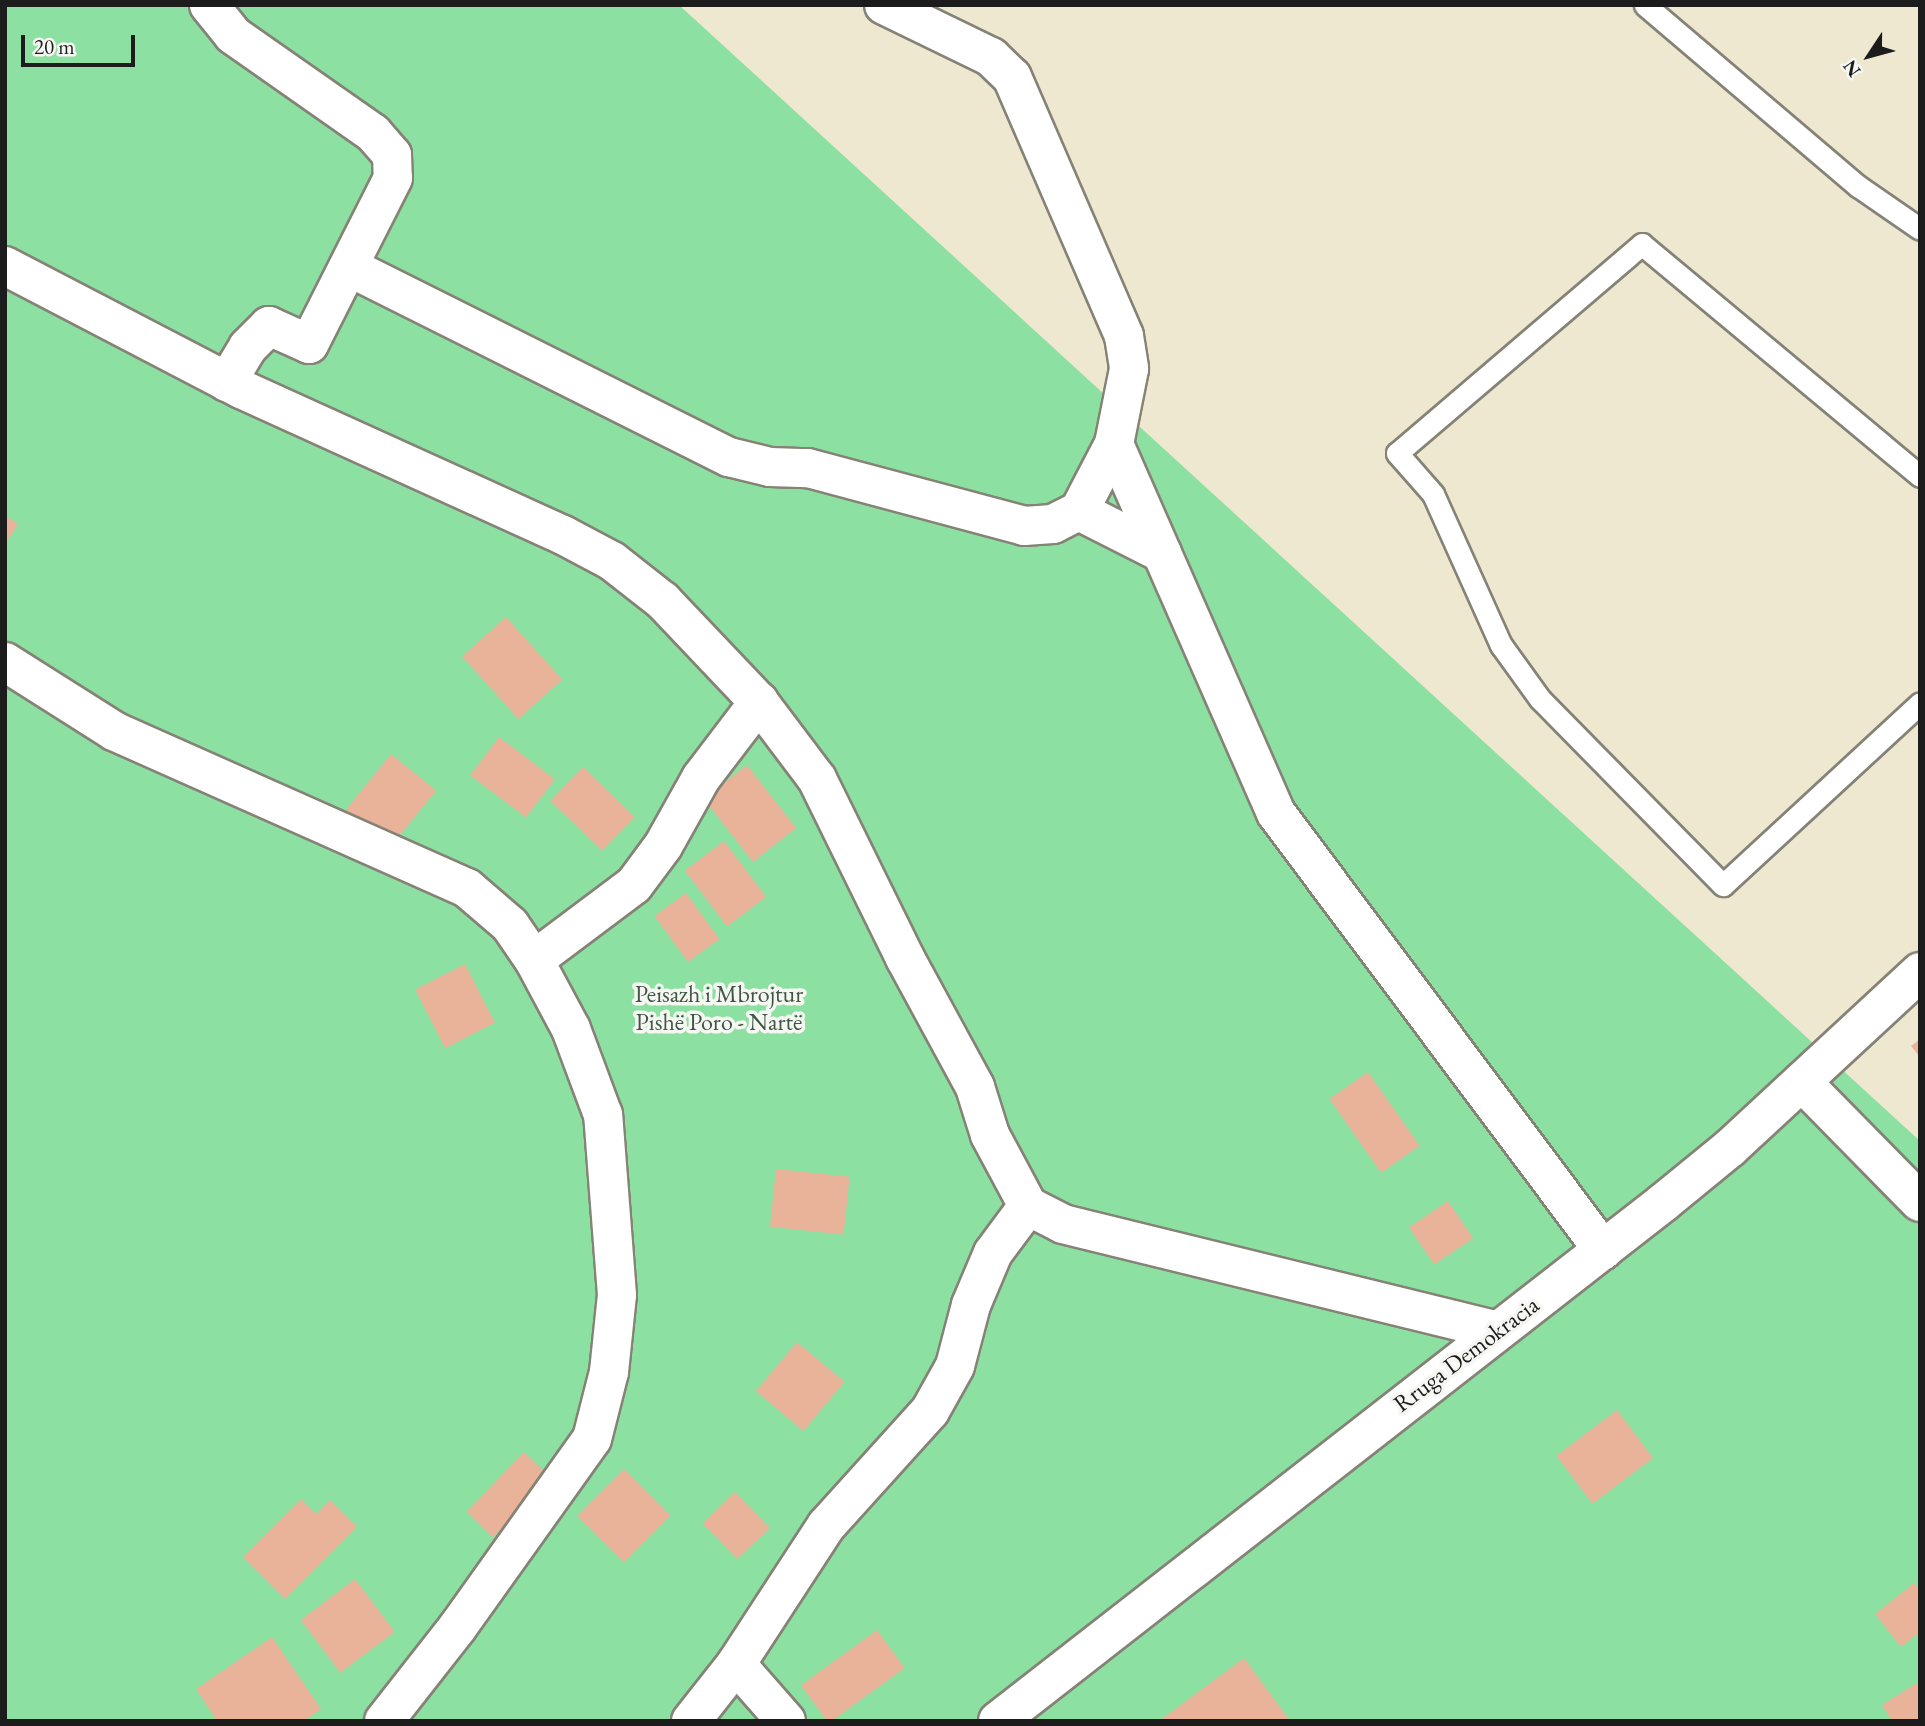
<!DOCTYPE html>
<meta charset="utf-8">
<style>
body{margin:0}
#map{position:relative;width:1925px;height:1726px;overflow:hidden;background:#eee8d0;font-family:"EB Garamond",serif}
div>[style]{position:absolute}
.green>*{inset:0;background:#8ce0a1}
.building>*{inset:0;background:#e9b39a;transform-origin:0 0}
.roads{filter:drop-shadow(2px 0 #858276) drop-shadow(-2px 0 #858276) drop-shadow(0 2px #858276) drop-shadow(0 -2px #858276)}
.lane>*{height:21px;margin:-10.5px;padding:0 10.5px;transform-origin:10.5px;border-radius:10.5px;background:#fff}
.street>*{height:38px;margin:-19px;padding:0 19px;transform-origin:19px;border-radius:19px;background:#fff}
.secondary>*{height:38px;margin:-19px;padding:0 19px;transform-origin:19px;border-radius:19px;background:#fff}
span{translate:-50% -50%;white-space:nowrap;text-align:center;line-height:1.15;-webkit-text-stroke:7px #f6f6f2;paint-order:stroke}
.park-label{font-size:24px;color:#3e5744}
.street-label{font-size:24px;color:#1c1c1c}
.frame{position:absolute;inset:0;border:7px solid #1c1c1c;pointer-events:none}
.north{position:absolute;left:1834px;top:21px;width:70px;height:70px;-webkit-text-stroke:5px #f6f6f2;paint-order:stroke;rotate:234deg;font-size:19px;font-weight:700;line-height:28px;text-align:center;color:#1c1c1c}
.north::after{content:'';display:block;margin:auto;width:24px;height:32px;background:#1c1c1c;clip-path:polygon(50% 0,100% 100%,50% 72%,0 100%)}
.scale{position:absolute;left:21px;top:35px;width:114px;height:32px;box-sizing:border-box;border:4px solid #1c1c1c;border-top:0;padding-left:9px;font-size:21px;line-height:24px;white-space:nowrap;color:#1c1c1c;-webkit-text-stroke:5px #f6f6f2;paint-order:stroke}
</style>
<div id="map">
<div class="green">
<i style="clip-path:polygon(5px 5px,679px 5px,1920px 1141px,1920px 1721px,5px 1721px)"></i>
</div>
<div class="building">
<i style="clip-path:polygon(5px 515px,18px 524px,5px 545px)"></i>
<i style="left:506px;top:617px;width:84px;height:59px;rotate:48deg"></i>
<i style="left:499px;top:737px;width:70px;height:48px;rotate:37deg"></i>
<i style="left:391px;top:754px;width:58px;height:72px;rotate:39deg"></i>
<i style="left:747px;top:765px;width:80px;height:55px;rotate:52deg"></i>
<i style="left:583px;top:767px;width:72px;height:47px;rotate:44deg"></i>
<i style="left:724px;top:841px;width:70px;height:49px;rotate:53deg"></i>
<i style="left:686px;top:893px;width:57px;height:39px;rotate:54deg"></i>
<i style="left:465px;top:964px;width:66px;height:56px;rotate:63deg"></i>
<i style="clip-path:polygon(1920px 1039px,1920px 1057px,1911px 1046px)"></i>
<i style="left:1368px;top:1072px;width:90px;height:47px;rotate:55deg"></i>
<i style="left:776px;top:1169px;width:74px;height:58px;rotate:6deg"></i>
<i style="left:1448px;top:1201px;width:45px;height:47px;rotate:56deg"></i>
<i style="left:797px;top:1342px;width:62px;height:64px;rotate:40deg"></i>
<i style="left:1617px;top:1410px;width:60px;height:76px;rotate:53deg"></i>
<i style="left:524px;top:1452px;width:37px;height:83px;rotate:44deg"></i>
<i style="left:624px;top:1469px;width:66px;height:66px;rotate:45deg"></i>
<i style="left:735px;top:1492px;width:50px;height:45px;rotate:46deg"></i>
<i style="clip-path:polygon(301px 1499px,316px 1514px,330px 1500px,357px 1527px,285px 1599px,243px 1557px)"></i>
<i style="left:355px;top:1579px;width:66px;height:68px;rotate:53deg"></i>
<i style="clip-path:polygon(1914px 1583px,1920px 1591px,1920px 1632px,1901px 1647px,1875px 1614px)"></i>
<i style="left:877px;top:1630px;width:47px;height:94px;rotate:54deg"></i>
<i style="clip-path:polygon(272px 1637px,321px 1709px,304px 1721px,217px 1721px,196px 1689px)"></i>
<i style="clip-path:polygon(1244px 1658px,1290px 1721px,1159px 1721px)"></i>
<i style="clip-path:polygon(1920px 1681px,1920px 1721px,1892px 1721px,1882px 1705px)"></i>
</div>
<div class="roads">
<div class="lane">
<i style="left:1645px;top:5px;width:280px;rotate:40.4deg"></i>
<i style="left:1858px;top:186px;width:75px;rotate:34.7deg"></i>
<i style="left:1920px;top:476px;width:362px;rotate:-140.2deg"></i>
<i style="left:1642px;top:244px;width:322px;rotate:139.5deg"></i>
<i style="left:1397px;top:453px;width:55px;rotate:48.7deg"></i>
<i style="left:1433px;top:494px;width:166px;rotate:65.8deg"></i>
<i style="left:1501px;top:645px;width:67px;rotate:54.2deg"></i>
<i style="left:1540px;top:699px;width:261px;rotate:45.5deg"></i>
<i style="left:1723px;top:885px;width:268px;rotate:-42.7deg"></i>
</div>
<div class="street">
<i style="left:209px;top:5px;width:38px;rotate:51deg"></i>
<i style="left:233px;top:35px;width:171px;rotate:35deg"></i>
<i style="left:373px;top:133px;width:29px;rotate:49deg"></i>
<i style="left:392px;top:155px;width:23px;rotate:88deg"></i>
<i style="left:393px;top:178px;width:186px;rotate:116.8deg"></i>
<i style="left:309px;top:344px;width:44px;rotate:-155.8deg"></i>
<i style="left:269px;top:326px;width:30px;rotate:135deg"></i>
<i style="left:248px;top:347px;width:41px;rotate:121deg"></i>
<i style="left:884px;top:5px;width:119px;rotate:25.9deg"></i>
<i style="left:991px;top:57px;width:29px;rotate:44deg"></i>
<i style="left:1012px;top:77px;width:282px;rotate:66.6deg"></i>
<i style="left:1124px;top:336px;width:33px;rotate:81deg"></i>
<i style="left:1129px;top:369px;width:76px;rotate:101.3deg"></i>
<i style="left:1114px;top:444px;width:403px;rotate:66.3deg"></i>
<i style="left:1276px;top:813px;width:546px;rotate:53.19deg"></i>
<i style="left:5px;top:266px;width:266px;rotate:27.5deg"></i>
<i style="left:241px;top:389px;width:354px;rotate:24.4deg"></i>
<i style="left:563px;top:535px;width:55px;rotate:28deg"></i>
<i style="left:612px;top:561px;width:65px;rotate:38.1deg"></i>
<i style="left:663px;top:601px;width:139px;rotate:46.5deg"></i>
<i style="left:759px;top:702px;width:96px;rotate:53deg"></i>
<i style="left:817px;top:779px;width:199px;rotate:63.8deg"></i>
<i style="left:905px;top:958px;width:147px;rotate:61.5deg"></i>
<i style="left:975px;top:1087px;width:50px;rotate:72.6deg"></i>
<i style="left:990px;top:1135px;width:81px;rotate:61.8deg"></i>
<i style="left:1028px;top:1206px;width:39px;rotate:27deg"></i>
<i style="left:1063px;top:1224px;width:447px;rotate:13.8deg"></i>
<i style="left:349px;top:267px;width:425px;rotate:26.6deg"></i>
<i style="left:729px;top:457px;width:42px;rotate:13.7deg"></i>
<i style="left:770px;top:467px;width:38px;rotate:2deg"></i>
<i style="left:808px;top:468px;width:224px;rotate:15deg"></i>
<i style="left:1024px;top:526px;width:29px;rotate:-4deg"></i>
<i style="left:1053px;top:524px;width:29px;rotate:-27deg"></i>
<i style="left:1079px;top:511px;width:76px;rotate:-62.4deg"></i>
<i style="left:1079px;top:511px;width:93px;rotate:26.8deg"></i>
<i style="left:5px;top:662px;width:129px;rotate:32.3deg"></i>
<i style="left:114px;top:731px;width:386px;rotate:24deg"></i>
<i style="left:467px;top:888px;width:57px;rotate:40.7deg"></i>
<i style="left:510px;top:925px;width:42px;rotate:55.6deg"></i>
<i style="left:384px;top:1721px;width:118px;rotate:-51.9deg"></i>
<i style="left:457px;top:1628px;width:232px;rotate:-54.5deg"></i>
<i style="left:592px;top:1439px;width:69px;rotate:-75.8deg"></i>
<i style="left:609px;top:1372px;width:77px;rotate:-84.1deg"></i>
<i style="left:617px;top:1295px;width:181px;rotate:-94.4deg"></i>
<i style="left:603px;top:1115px;width:92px;rotate:-110.4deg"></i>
<i style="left:571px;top:1029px;width:78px;rotate:-118.2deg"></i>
<i style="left:534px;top:960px;width:125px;rotate:-36.9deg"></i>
<i style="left:634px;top:885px;width:49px;rotate:-53.4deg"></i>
<i style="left:663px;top:846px;width:78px;rotate:-60.8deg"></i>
<i style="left:701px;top:778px;width:96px;rotate:-52.7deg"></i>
<i style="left:691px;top:1721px;width:73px;rotate:-51.7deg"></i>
<i style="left:786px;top:1721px;width:76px;rotate:-131.3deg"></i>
<i style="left:736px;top:1664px;width:165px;rotate:-56.9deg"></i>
<i style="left:826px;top:1526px;width:155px;rotate:-47.9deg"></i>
<i style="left:930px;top:1411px;width:51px;rotate:-60.9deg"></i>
<i style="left:955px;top:1366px;width:63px;rotate:-75.3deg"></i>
<i style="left:971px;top:1305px;width:56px;rotate:-67.1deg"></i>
<i style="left:993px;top:1253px;width:59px;rotate:-53.3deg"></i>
</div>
<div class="secondary">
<i style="left:1802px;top:1082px;width:168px;rotate:45.5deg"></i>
<i style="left:998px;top:1721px;width:844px;rotate:-37.93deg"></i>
<i style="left:1664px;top:1202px;width:85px;rotate:-39.3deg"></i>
<i style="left:1730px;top:1148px;width:259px;rotate:-42.8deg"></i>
</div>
</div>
<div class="park-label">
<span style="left:719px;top:1008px">Peisazh i Mbrojtur<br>Pishë Poro - Nartë</span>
</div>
<div class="street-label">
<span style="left:1466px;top:1354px;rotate:-37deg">Rruga Demokracia</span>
</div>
<div class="frame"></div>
<div class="north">N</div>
<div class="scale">20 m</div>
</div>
